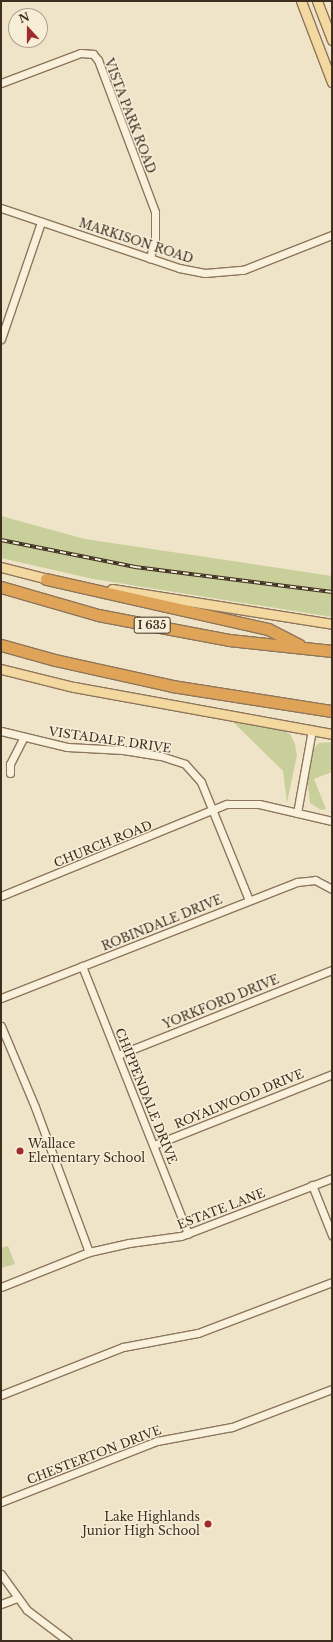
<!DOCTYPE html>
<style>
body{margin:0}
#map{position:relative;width:333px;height:1642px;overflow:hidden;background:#f0e4c8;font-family:"Libre Baskerville",serif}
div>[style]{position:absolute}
.green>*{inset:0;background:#c9cf9b}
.roads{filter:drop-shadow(1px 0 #8d765c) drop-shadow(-1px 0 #8d765c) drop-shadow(0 1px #8d765c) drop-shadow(0 -1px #8d765c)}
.minor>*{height:7px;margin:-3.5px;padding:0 3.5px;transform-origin:3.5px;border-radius:3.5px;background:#faf1dc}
.major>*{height:9px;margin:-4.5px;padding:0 4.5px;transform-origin:4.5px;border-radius:4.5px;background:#f3d9a0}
.highway>*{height:11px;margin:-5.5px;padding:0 5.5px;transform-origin:5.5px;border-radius:5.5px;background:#e0a458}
.rail>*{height:3.5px;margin-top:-1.75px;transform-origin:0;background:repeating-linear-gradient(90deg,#f7eed8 0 6px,#3d2e20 0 12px);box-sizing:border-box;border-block:1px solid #3d2e20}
.dots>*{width:11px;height:11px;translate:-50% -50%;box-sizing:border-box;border:2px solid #f7eed8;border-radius:50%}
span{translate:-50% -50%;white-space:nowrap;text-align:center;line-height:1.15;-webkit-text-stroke:3px #f7eed8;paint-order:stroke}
.shield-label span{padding:1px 3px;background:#f7eed8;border:1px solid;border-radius:3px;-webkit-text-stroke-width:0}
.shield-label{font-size:11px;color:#3d2e20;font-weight:700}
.street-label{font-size:12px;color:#3d2e20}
.poi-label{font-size:12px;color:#3d2e20}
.left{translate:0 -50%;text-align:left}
.right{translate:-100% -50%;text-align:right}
.frame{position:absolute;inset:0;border:2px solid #3d2e20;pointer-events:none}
.north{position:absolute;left:8px;top:8px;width:40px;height:40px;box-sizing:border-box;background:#f7eed8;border:1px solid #ada18e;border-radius:50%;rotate:339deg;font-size:11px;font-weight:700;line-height:16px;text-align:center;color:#3d2e20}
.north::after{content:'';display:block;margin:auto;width:14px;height:18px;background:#9e2a2b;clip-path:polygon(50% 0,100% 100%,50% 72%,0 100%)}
</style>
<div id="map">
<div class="green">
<i style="clip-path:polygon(1px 516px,85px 539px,332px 576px,332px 617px,93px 579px,1px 558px)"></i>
<i style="clip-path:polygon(232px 721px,282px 730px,290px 734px,295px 744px,297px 755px,287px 803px,283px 771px)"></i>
<i style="clip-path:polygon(332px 742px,332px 772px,314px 779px,326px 809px,321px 810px,310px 803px,307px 780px,314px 748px,319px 743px)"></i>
<i style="clip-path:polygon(8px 1246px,15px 1264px,1px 1268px,1px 1248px)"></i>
</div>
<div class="roads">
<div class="minor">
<i style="left:1px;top:83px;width:85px;rotate:-20.6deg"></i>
<i style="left:81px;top:53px;width:12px;rotate:5deg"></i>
<i style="left:93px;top:54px;width:8px;rotate:50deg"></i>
<i style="left:98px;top:60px;width:162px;rotate:69.4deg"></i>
<i style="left:155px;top:212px;width:27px;rotate:90deg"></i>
<i style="left:155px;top:239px;width:20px;rotate:105deg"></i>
<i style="left:1px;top:208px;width:188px;rotate:18.6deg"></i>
<i style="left:179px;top:268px;width:26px;rotate:11deg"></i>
<i style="left:205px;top:273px;width:38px;rotate:-5deg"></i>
<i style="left:243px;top:270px;width:96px;rotate:-21.5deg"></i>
<i style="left:1px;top:339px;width:124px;rotate:-71.1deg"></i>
<i style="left:1px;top:731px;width:68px;rotate:13.6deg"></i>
<i style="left:67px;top:747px;width:56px;rotate:3.1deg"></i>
<i style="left:123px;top:750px;width:38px;rotate:9deg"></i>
<i style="left:161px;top:756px;width:25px;rotate:18deg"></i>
<i style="left:185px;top:764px;width:24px;rotate:48deg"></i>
<i style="left:201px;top:782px;width:127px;rotate:67.9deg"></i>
<i style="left:10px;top:773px;width:9px;rotate:-90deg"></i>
<i style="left:10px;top:764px;width:30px;rotate:-63deg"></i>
<i style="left:297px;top:813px;width:84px;rotate:-79.8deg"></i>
<i style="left:1px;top:896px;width:244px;rotate:-22.2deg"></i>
<i style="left:227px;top:804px;width:32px"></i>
<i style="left:259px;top:804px;width:75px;rotate:13.1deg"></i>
<i style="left:82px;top:966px;width:288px;rotate:68.4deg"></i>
<i style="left:1px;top:998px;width:318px;rotate:-21.4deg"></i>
<i style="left:297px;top:882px;width:18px;rotate:-6deg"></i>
<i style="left:315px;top:880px;width:19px;rotate:28deg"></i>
<i style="left:1px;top:1026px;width:88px;rotate:67.2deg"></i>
<i style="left:35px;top:1107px;width:155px;rotate:69.6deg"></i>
<i style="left:118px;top:1055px;width:230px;rotate:-21.7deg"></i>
<i style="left:154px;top:1145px;width:192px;rotate:-21.7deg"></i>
<i style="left:312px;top:1185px;width:54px;rotate:68.2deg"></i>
<i style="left:1px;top:1287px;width:95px;rotate:-21.7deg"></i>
<i style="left:89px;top:1252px;width:41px;rotate:-12.7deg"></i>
<i style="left:129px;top:1243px;width:52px;rotate:-7.7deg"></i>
<i style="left:181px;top:1236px;width:162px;rotate:-21deg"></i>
<i style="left:1px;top:1395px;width:131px;rotate:-21.5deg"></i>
<i style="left:123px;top:1347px;width:76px;rotate:-10.6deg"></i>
<i style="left:198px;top:1333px;width:143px;rotate:-20.8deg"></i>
<i style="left:1px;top:1502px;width:168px;rotate:-21.4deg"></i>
<i style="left:157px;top:1441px;width:76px;rotate:-10.6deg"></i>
<i style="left:232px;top:1427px;width:107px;rotate:-20.8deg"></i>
<i style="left:1px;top:1574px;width:44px;rotate:54.2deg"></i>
<i style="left:27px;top:1610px;width:51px;rotate:37.1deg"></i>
<i style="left:1px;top:1604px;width:17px;rotate:-21deg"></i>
</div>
<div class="major">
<i style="left:301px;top:1px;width:87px;rotate:69.1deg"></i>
<i style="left:317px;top:1px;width:42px;rotate:69deg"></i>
<i style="left:1px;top:567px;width:53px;rotate:14.3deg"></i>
<i style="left:112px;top:589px;width:223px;rotate:9deg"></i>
<i style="left:1px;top:669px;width:75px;rotate:13.9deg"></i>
<i style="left:74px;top:687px;width:262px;rotate:10.3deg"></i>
</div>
<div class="highway">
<i style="left:46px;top:579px;width:228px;rotate:12.7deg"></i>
<i style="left:268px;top:629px;width:35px;rotate:27deg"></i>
<i style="left:1px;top:587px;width:101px;rotate:16.1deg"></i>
<i style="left:98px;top:615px;width:58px;rotate:10.9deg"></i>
<i style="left:155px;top:626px;width:75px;rotate:10.7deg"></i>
<i style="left:229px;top:640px;width:104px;rotate:6.1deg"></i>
<i style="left:1px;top:645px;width:56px;rotate:15.5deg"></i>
<i style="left:55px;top:660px;width:120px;rotate:12.5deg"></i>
<i style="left:172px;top:686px;width:162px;rotate:8.9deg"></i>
</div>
</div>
<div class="rail">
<i style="left:1px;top:540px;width:137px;rotate:11.4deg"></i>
<i style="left:135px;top:567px;width:199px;rotate:7.2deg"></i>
</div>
<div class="dots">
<i style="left:20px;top:1151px;background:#9e2a2b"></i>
<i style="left:208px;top:1524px;background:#9e2a2b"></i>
</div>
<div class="shield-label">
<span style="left:152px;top:625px">I 635</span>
</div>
<div class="street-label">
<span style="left:130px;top:116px;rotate:69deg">VISTA PARK ROAD</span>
<span style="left:136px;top:241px;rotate:18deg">MARKISON ROAD</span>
<span style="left:110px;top:740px;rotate:8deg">VISTADALE DRIVE</span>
<span style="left:103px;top:844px;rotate:-22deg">CHURCH ROAD</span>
<span style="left:162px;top:923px;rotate:-22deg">ROBINDALE DRIVE</span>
<span style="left:221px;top:1002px;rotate:-22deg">YORKFORD DRIVE</span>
<span style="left:146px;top:1096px;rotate:68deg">CHIPPENDALE DRIVE</span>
<span style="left:239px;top:1099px;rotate:-22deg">ROYALWOOD DRIVE</span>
<span style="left:221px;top:1209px;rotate:-21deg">ESTATE LANE</span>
<span style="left:94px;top:1455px;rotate:-21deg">CHESTERTON DRIVE</span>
</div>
<div class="poi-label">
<span class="left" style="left:28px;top:1151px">Wallace<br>Elementary School</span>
<span class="right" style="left:200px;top:1524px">Lake Highlands<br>Junior High School</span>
</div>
<div class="frame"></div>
<div class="north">N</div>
</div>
